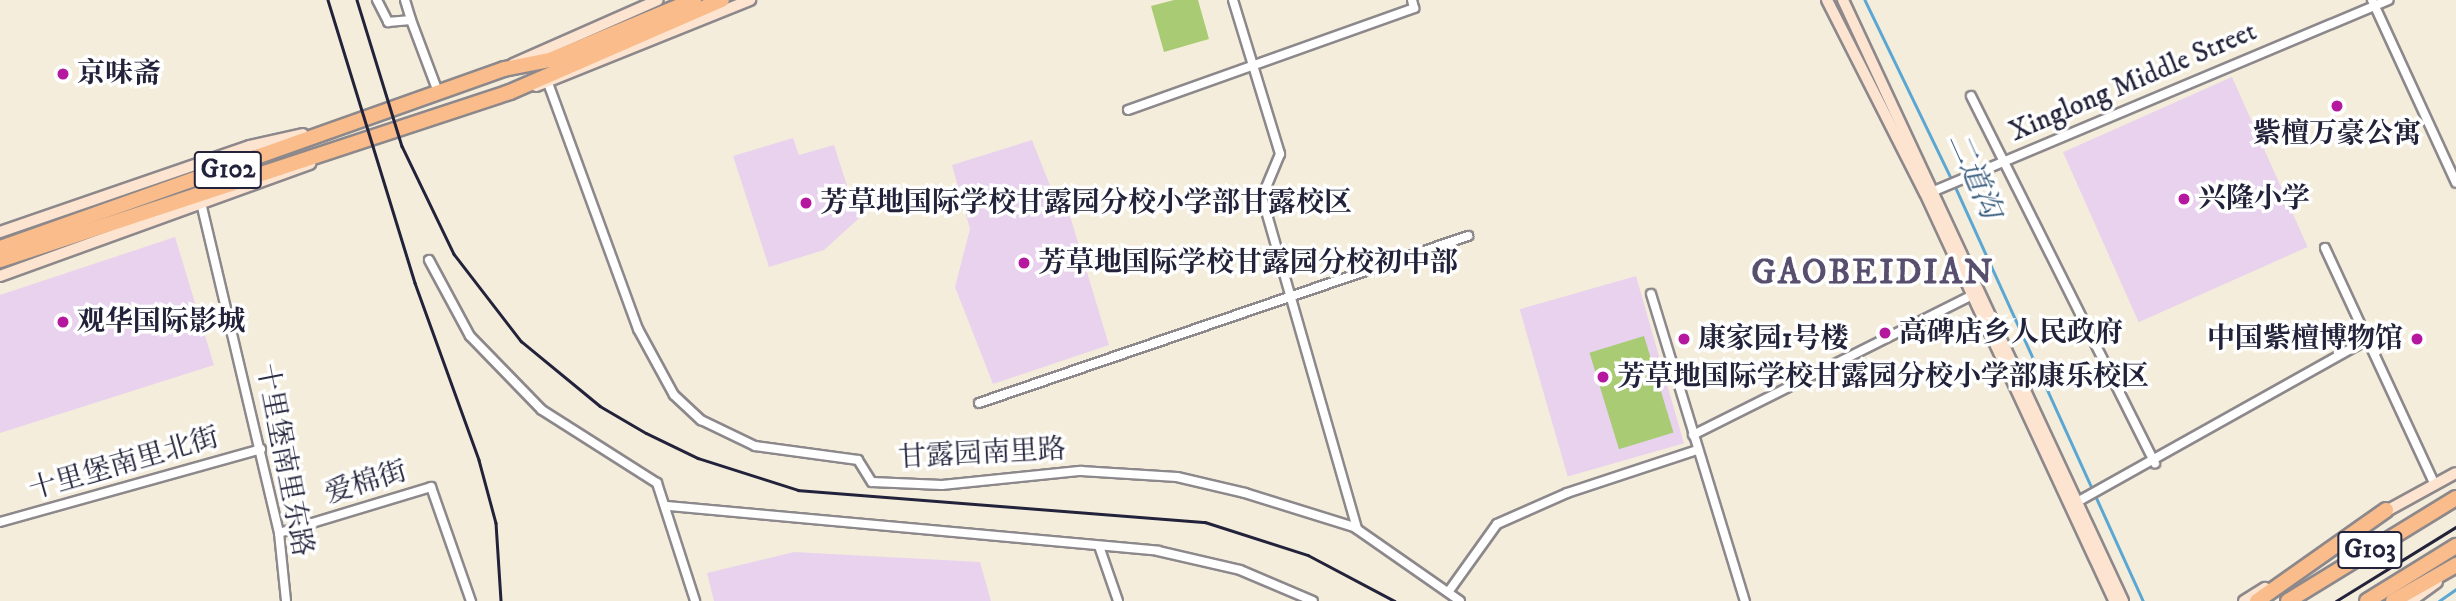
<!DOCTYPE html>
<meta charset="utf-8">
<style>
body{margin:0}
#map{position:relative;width:2456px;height:601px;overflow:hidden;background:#f5eddb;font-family:"IM FELL DW Pica","Noto Serif SC",serif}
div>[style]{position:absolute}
.built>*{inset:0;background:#e8d2ee;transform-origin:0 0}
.green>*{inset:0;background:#a8cb74;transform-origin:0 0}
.stream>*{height:2.5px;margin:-1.25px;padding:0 1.25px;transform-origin:1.25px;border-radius:1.25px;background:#5aa7d3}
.roads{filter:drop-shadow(2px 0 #8c888b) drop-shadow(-2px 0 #8c888b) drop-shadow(0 2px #8c888b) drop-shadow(0 -2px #8c888b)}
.street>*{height:8px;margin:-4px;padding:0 4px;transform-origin:4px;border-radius:4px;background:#fff}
.secondary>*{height:10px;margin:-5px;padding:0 5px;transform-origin:5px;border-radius:5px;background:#fde4d0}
.highway>*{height:14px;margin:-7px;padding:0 7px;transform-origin:7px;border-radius:7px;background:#f9bc8a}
.rail>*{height:2.5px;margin:-1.25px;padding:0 1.25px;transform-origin:1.25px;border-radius:1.25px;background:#22223b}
.dots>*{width:19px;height:19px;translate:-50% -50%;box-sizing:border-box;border:4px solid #fff;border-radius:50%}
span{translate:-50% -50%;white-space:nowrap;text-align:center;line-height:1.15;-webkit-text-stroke:7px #fff;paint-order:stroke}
.shield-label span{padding:2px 5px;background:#fff;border:2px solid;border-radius:5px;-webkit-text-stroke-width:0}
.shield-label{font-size:26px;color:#22223b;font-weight:700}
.poi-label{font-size:28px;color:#22223b;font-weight:700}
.left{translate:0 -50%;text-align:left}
.right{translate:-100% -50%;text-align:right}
.street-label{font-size:28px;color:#22223b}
.water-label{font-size:30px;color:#3b5e7f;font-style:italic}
.district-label{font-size:35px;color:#584f6f;font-weight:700;letter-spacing:2px}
</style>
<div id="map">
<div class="built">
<i style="left:2232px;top:77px;width:186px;height:185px;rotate:66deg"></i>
<i style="clip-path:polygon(793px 138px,799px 155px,834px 145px,850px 195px,861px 192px,867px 211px,824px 250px,769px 267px,733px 156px)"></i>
<i style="clip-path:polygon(1032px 140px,1051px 188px,1061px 186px,1109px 345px,993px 384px,955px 287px,970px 229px,952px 165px)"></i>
<i style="clip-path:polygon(175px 237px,214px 365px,0 433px,0 295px)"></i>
<i style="left:1636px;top:276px;width:174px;height:121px;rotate:74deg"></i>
<i style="clip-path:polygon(794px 552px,980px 562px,991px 601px,714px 601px,707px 573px)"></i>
</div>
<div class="green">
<i style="clip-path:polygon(1174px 0,1198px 0,1209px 39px,1164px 52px,1151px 6px)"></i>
<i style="left:1644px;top:336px;width:101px;height:57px;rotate:73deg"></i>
</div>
<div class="stream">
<i style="left:1865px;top:0;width:200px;rotate:64.2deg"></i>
<i style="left:1955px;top:186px;width:456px;rotate:65.6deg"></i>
<i style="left:2439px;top:601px;width:21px;rotate:-35deg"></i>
</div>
<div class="roads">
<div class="street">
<i style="left:377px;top:0;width:25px;rotate:63deg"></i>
<i style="left:388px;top:22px;width:23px;rotate:-5deg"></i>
<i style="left:411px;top:20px;width:77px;rotate:69.4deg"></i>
<i style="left:405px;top:0;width:21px;rotate:73deg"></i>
<i style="left:1233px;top:0;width:161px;rotate:73deg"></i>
<i style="left:1280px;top:154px;width:47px;rotate:112.7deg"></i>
<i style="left:1262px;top:197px;width:345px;rotate:74deg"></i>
<i style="left:2372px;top:0;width:201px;rotate:65.3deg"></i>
<i style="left:548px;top:83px;width:262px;rotate:69.9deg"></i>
<i style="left:638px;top:329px;width:75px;rotate:61.4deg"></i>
<i style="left:674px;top:395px;width:37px;rotate:43deg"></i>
<i style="left:701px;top:420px;width:60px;rotate:25.7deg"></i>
<i style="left:755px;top:446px;width:104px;rotate:7.7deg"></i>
<i style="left:858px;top:460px;width:26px;rotate:58deg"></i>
<i style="left:872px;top:482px;width:70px;rotate:2.5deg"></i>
<i style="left:942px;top:485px;width:140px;rotate:-5.8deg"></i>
<i style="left:1081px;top:471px;width:96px;rotate:3.6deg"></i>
<i style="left:1177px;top:477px;width:70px;rotate:13.2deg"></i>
<i style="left:1245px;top:493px;width:114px;rotate:17.3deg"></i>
<i style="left:1354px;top:527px;width:129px;rotate:34.9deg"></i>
<i style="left:1971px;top:96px;width:411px;rotate:63.4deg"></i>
<i style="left:1128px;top:110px;width:304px;rotate:-19.6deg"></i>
<i style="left:1414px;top:8px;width:8px;rotate:-104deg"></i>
<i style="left:1934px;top:191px;width:493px;rotate:-22.8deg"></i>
<i style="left:202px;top:207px;width:335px;rotate:76.7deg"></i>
<i style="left:279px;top:533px;width:68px;rotate:84.1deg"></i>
<i style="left:2325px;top:248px;width:261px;rotate:65.1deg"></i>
<i style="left:429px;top:260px;width:86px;rotate:61.7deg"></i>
<i style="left:470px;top:336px;width:103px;rotate:45.8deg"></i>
<i style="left:542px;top:410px;width:136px;rotate:32.4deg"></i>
<i style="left:657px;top:483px;width:124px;rotate:72.1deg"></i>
<i style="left:1651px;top:294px;width:321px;rotate:73deg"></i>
<i style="left:979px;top:403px;width:517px;rotate:-18.86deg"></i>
<i style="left:1693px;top:435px;width:312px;rotate:-26.6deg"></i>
<i style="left:2077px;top:502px;width:332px;rotate:-29.2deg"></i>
<i style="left:668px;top:506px;width:492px;rotate:5.2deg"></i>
<i style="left:1158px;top:551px;width:84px;rotate:13deg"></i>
<i style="left:1240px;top:570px;width:79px;rotate:23deg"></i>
<i style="left:0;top:522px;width:271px;rotate:-15.6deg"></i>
<i style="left:279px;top:533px;width:159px;rotate:-16.8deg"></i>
<i style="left:431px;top:487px;width:121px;rotate:70.7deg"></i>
<i style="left:1099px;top:546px;width:58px;rotate:70.9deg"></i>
<i style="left:1449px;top:591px;width:82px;rotate:-54.4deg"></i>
<i style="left:1497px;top:524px;width:77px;rotate:-23.9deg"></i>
<i style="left:1567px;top:493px;width:137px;rotate:-18.3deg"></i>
</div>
<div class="secondary">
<i style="left:1827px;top:0;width:216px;rotate:63.1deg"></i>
<i style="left:1925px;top:193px;width:450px;rotate:65.1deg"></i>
<i style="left:1843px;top:0;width:663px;rotate:65.02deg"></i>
<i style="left:513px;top:64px;width:158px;rotate:-23.8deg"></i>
<i style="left:536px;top:86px;width:231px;rotate:-21.9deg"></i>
<i style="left:0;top:232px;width:264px;rotate:-19deg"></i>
<i style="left:250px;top:146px;width:54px;rotate:-12.8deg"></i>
<i style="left:0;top:276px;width:330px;rotate:-19.9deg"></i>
<i style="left:2381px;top:514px;width:85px;rotate:-28.7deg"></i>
<i style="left:2244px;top:601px;width:25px;rotate:-32deg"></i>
<i style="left:2411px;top:601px;width:32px;rotate:-36deg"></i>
</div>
<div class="highway">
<i style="left:0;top:248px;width:535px;rotate:-19.55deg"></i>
<i style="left:504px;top:69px;width:47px;rotate:-11.1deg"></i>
<i style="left:550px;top:60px;width:156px;rotate:-22.6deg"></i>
<i style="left:0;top:260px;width:537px;rotate:-18.23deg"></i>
<i style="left:510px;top:92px;width:231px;rotate:-23.5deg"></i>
<i style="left:2257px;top:601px;width:158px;rotate:-35.2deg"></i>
<i style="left:2288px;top:601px;width:197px;rotate:-31.5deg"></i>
<i style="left:2367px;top:601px;width:105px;rotate:-31.7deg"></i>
<i style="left:2393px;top:601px;width:73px;rotate:-29.7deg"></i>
</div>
</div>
<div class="rail">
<i style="left:328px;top:0;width:296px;rotate:72.9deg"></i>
<i style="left:415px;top:283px;width:188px;rotate:70.1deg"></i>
<i style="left:479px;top:460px;width:65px;rotate:74.9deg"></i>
<i style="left:496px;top:523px;width:78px;rotate:86.3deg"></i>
<i style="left:357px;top:0;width:153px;rotate:72.9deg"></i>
<i style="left:402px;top:146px;width:120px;rotate:64.3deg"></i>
<i style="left:454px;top:254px;width:110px;rotate:52.4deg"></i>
<i style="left:521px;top:341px;width:102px;rotate:39.4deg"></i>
<i style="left:600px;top:406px;width:53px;rotate:30.4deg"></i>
<i style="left:646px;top:433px;width:58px;rotate:25.7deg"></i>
<i style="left:698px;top:458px;width:105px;rotate:17.7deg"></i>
<i style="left:798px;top:490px;width:408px;rotate:4.5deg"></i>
<i style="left:1205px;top:522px;width:108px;rotate:17.8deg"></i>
<i style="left:1308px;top:555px;width:98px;rotate:27.9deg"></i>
<i style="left:2336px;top:601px;width:141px;rotate:-31.7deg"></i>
</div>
<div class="dots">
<i style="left:63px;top:74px;background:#b5179e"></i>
<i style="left:2337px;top:106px;background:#b5179e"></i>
<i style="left:2184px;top:199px;background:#b5179e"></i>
<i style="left:806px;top:203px;background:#b5179e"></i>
<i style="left:1024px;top:263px;background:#b5179e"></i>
<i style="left:63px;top:322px;background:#b5179e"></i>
<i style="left:1885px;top:333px;background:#b5179e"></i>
<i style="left:1684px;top:339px;background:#b5179e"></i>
<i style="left:2417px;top:339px;background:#b5179e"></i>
<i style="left:1603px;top:377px;background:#b5179e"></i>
</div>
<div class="shield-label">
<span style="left:228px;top:170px">G102</span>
<span style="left:2370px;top:550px">G103</span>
</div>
<div class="poi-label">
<span class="left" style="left:77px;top:74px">京味斋</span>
<span style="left:2337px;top:134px">紫檀万豪公寓</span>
<span class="left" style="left:2198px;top:199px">兴隆小学</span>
<span class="left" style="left:820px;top:203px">芳草地国际学校甘露园分校小学部甘露校区</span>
<span class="left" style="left:1038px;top:263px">芳草地国际学校甘露园分校初中部</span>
<span class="left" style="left:77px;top:322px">观华国际影城</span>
<span class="left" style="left:1899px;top:333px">高碑店乡人民政府</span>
<span class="left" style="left:1698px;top:339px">康家园1号楼</span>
<span class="right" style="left:2403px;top:339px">中国紫檀博物馆</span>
<span class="left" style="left:1617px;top:377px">芳草地国际学校甘露园分校小学部康乐校区</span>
</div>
<div class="street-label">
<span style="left:2133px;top:82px;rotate:-23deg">Xinglong Middle Street</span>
<span style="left:982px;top:454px;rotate:-3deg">甘露园南里路</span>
<span style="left:284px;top:460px;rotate:79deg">十里堡南里东路</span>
<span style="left:124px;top:464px;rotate:-16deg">十里堡南里北街</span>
<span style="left:366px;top:483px;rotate:-17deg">爱棉街</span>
</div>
<div class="water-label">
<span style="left:1973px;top:176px;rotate:66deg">二道沟</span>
</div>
<div class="district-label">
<span style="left:1873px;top:273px">GAOBEIDIAN</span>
</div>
</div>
